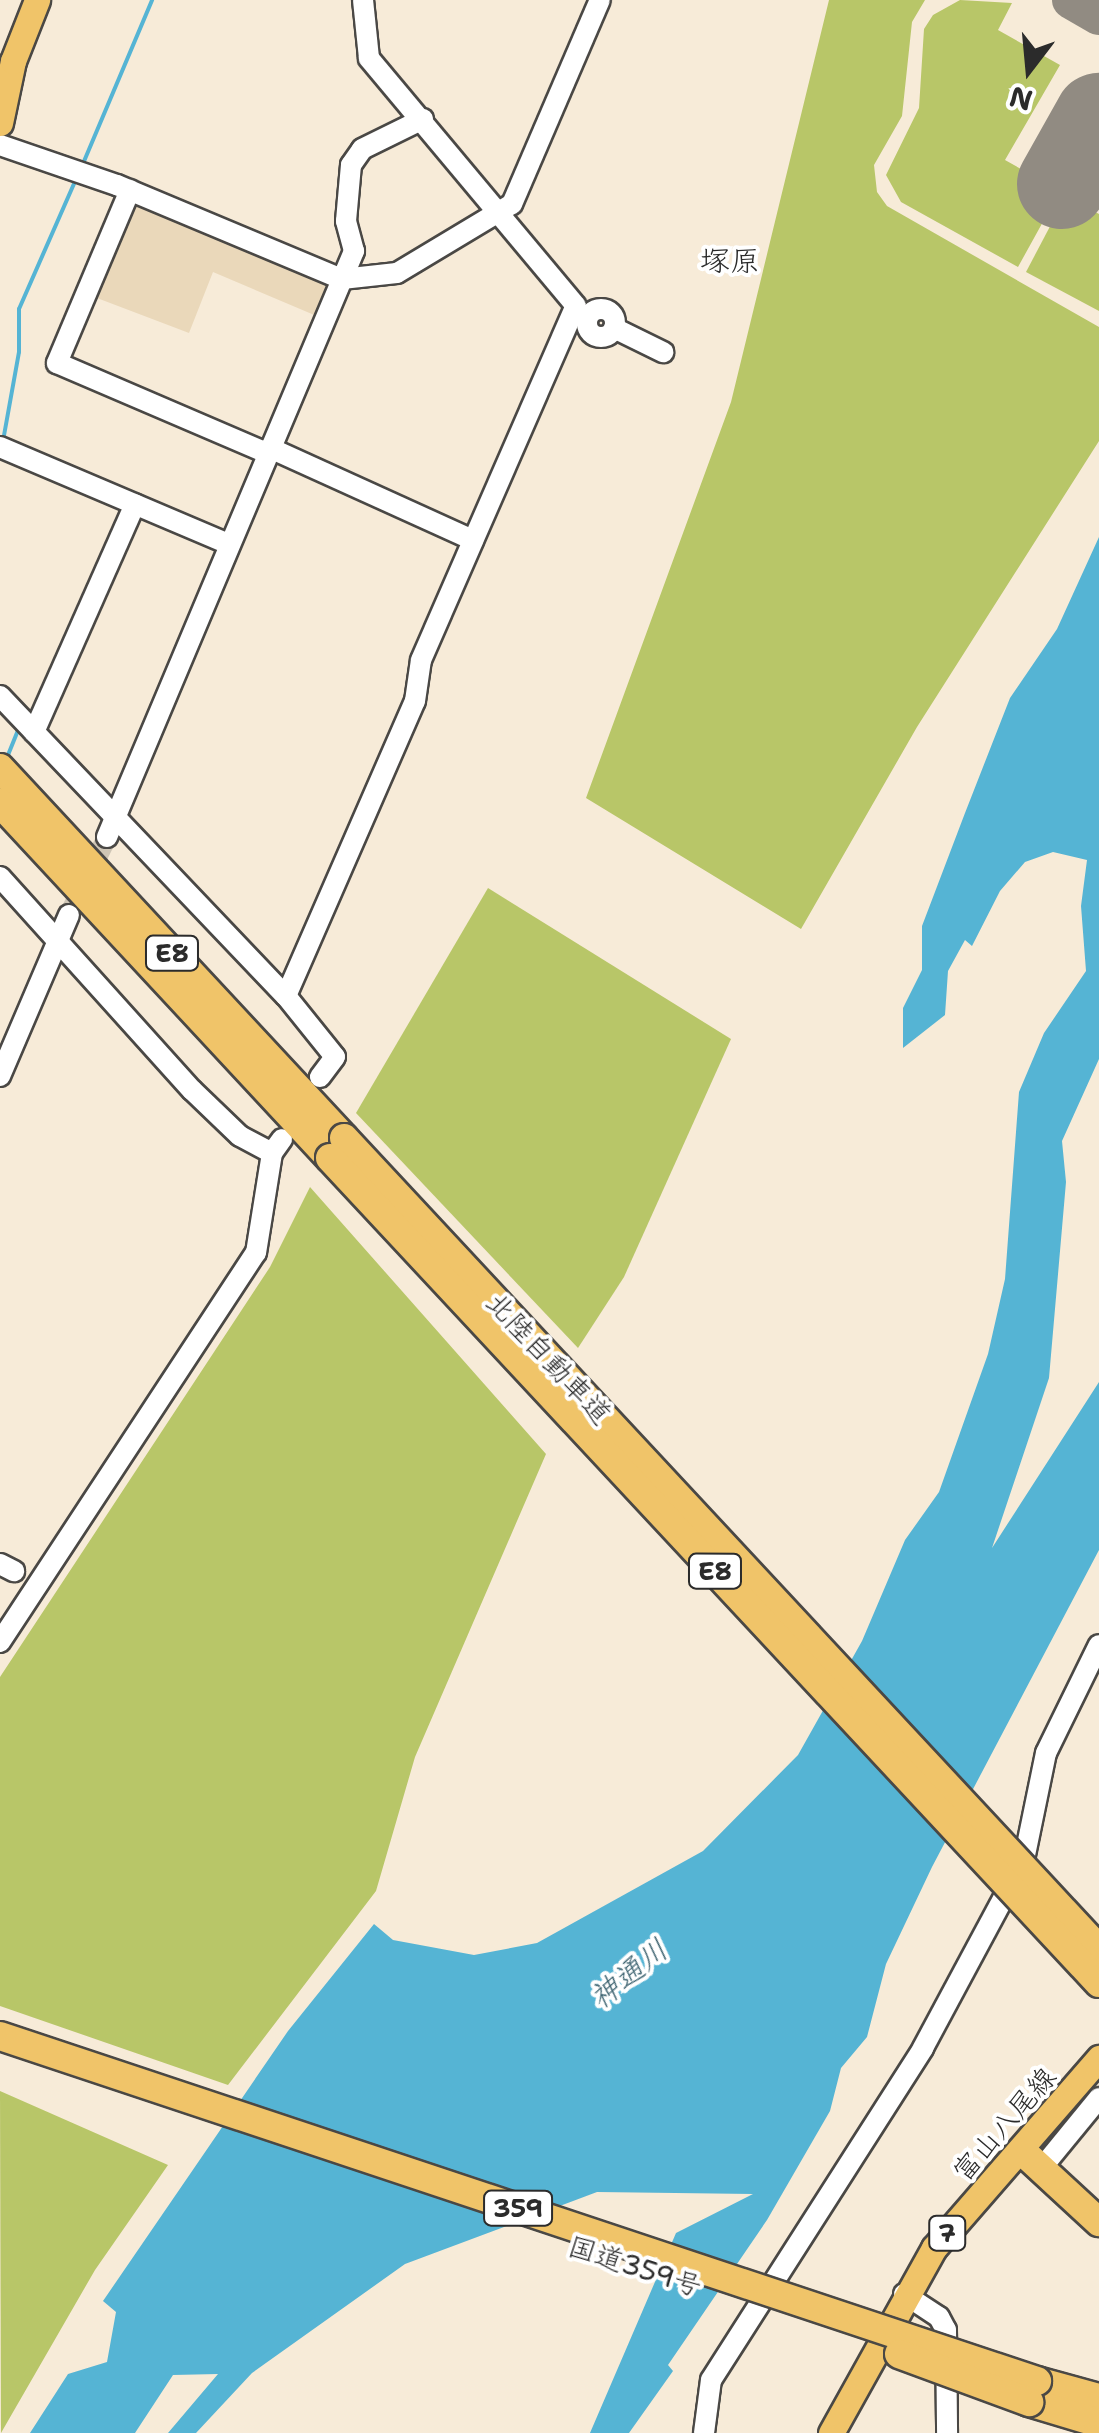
<!DOCTYPE html>
<meta charset="utf-8">
<style>
body{margin:0}
#map{position:relative;width:1099px;height:2433px;overflow:hidden;background:#f7ebd8;font-family:"Shantell Sans","Klee One",sans-serif}
div>[style]{position:absolute}
.built>*{inset:0;background:#ead8ba}
.green>*{inset:0;background:#b8c668}
.water>*{inset:0;background:#55b4d4}
.stream>*{height:4px;margin:-2px;padding:0 2px;transform-origin:2px;border-radius:2px;background:#55b4d4}
.taxiway>*{height:38px;margin:-19px;padding:0 19px;transform-origin:19px;border-radius:19px;background:#918b82}
.runway>*{height:90px;margin:-45px;padding:0 45px;transform-origin:45px;border-radius:45px;background:#918b82}
.minor-tunnel>*{height:20px;margin-top:-10px;transform-origin:0;background:repeating-linear-gradient(90deg,#cec5b5 0 20px,transparent 0 30px)}
.roads{filter:drop-shadow(2px 0 #4a4845) drop-shadow(-2px 0 #4a4845) drop-shadow(0 2px #4a4845) drop-shadow(0 -2px #4a4845)}
.minor>*{height:20px;margin:-10px;padding:0 10px;transform-origin:10px;border-radius:10px;background:#fff}
.minor>.ring{margin:-10px;padding:0;box-sizing:content-box;background:none;border:20px solid #fff;border-radius:50%}
.major>*{height:25px;margin:-12.5px;padding:0 12.5px;transform-origin:12.5px;border-radius:12.5px;background:#f0c469}
.highway>*{height:28px;margin:-14px;padding:0 14px;transform-origin:14px;border-radius:14px;background:#f0c469}
.bridges{filter:drop-shadow(2px 0 #4a4845) drop-shadow(-2px 0 #4a4845) drop-shadow(0 2px #4a4845) drop-shadow(0 -2px #4a4845)}
.highway-bridge>*{height:28px;margin:-14px;padding:0 14px;transform-origin:14px;border-radius:14px;background:#f0c469}
span{translate:-50% -50%;white-space:nowrap;text-align:center;line-height:1.15;-webkit-text-stroke:8px #fff;paint-order:stroke}
.shield-label span{padding:2px 8px;background:#fff;border:2px solid;border-radius:8px;-webkit-text-stroke-width:0}
.shield-label{font-size:25px;color:#2b2b2b;font-weight:700}
.street-label{font-size:28px;color:#2b2b2b}
.neighbourhood-label{font-size:30px;color:#2b2b2b}
.water-label{font-size:30px;color:#3c626f;font-style:italic}
.north{position:absolute;left:979px;top:20px;width:100px;height:100px;-webkit-text-stroke:8px #fff;paint-order:stroke;rotate:196deg;font-size:28px;font-weight:700;line-height:40px;text-align:center;color:#2b2b2b}
.north::after{content:'';display:block;margin:auto;width:35px;height:45px;background:#2b2b2b;clip-path:polygon(50% 0,100% 100%,50% 72%,0 100%)}
</style>
<div id="map">
<div class="built">
<i style="clip-path:polygon(133px 201px,333px 282px,319px 317px,213px 272px,189px 333px,97px 298px)"></i>
</div>
<div class="green">
<i style="clip-path:polygon(829px 0,925px 0,912px 22px,902px 116px,874px 165px,877px 192px,887px 206px,1099px 327px,1099px 441px,917px 727px,801px 929px,586px 798px,731px 402px)"></i>
<i style="clip-path:polygon(960px 0,1012px 3px,998px 30px,1060px 65px,1005px 160px,1060px 191px,1018px 267px,901px 202px,886px 175px,919px 108px,924px 29px,933px 15px)"></i>
<i style="clip-path:polygon(1066px 196px,1099px 214px,1099px 311px,1026px 272px)"></i>
<i style="clip-path:polygon(488px 888px,731px 1039px,624px 1277px,578px 1348px,356px 1113px)"></i>
<i style="clip-path:polygon(310px 1187px,546px 1454px,415px 1757px,376px 1891px,228px 2085px,0 2006px,0 1677px,270px 1267px)"></i>
<i style="clip-path:polygon(0 2091px,168px 2165px,95px 2270px,1px 2433px)"></i>
</div>
<div class="water">
<i style="clip-path:polygon(1099px 537px,1099px 1059px,1062px 1141px,1066px 1182px,1049px 1378px,992px 1548px,1099px 1382px,1099px 1550px,932px 1867px,886px 1964px,867px 2037px,841px 2068px,830px 2111px,767px 2220px,668px 2365px,673px 2371px,629px 2433px,590px 2433px,676px 2233px,753px 2194px,597px 2192px,405px 2264px,252px 2373px,196px 2433px,168px 2433px,218px 2374px,173px 2375px,135px 2433px,30px 2433px,68px 2374px,107px 2362px,116px 2312px,103px 2301px,288px 2031px,374px 1924px,393px 1940px,474px 1955px,537px 1943px,703px 1851px,798px 1755px,862px 1641px,905px 1540px,939px 1492px,988px 1354px,1005px 1279px,1019px 1092px,1044px 1033px,1086px 971px,1081px 906px,1087px 860px,1053px 852px,1025px 862px,1000px 891px,972px 946px,965px 940px,948px 971px,945px 1015px,903px 1048px,903px 1008px,922px 970px,922px 926px,965px 813px,1010px 698px,1057px 629px)"></i>
</div>
<div class="stream">
<i style="left:82px;top:166px;width:180px;rotate:-67.1deg"></i>
<i style="left:3px;top:441px;width:90px;rotate:-79.8deg"></i>
<i style="left:19px;top:352px;width:43px;rotate:-90deg"></i>
<i style="left:19px;top:309px;width:142px;rotate:-66.3deg"></i>
<i style="left:6px;top:760px;width:35px;rotate:-68deg"></i>
</div>
<div class="taxiway">
<i style="left:1071px;top:0;width:32px;rotate:30deg"></i>
</div>
<div class="runway">
<i style="left:1062px;top:184px;width:76px;rotate:-60.7deg"></i>
</div>
<div class="minor-tunnel">
<i style="left:69px;top:915px;width:87px;rotate:-64deg"></i>
</div>
<div class="roads">
<div class="minor">
<i style="left:0;top:145px;width:124px;rotate:18.9deg"></i>
<i style="left:117px;top:185px;width:244px;rotate:22.7deg"></i>
<i style="left:342px;top:279px;width:55px;rotate:-6.2deg"></i>
<i style="left:397px;top:273px;width:134px;rotate:-31deg"></i>
<i style="left:512px;top:204px;width:222px;rotate:-66.7deg"></i>
<i style="left:130px;top:190px;width:188px;rotate:112.9deg"></i>
<i style="left:57px;top:363px;width:228px;rotate:23.2deg"></i>
<i class="ring" style="left:587px;top:309px;width:8px;height:8px"></i>
<i style="left:614px;top:328px;width:55px;rotate:26.1deg"></i>
<i style="left:0;top:447px;width:248px;rotate:23deg"></i>
<i style="left:270px;top:448px;width:223px;rotate:24.4deg"></i>
<i style="left:0;top:696px;width:414px;rotate:46.4deg"></i>
<i style="left:286px;top:996px;width:78px;rotate:51.2deg"></i>
<i style="left:335px;top:1057px;width:25px;rotate:127deg"></i>
<i style="left:34px;top:732px;width:249px;rotate:-66.1deg"></i>
<i style="left:107px;top:837px;width:636px;rotate:-67.14deg"></i>
<i style="left:354px;top:251px;width:31px;rotate:-105deg"></i>
<i style="left:346px;top:221px;width:56px;rotate:-84.9deg"></i>
<i style="left:351px;top:165px;width:19px;rotate:-55deg"></i>
<i style="left:362px;top:149px;width:68px;rotate:-26.2deg"></i>
<i style="left:0;top:877px;width:287px;rotate:48deg"></i>
<i style="left:192px;top:1090px;width:66px;rotate:43.8deg"></i>
<i style="left:240px;top:1136px;width:36px;rotate:28deg"></i>
<i style="left:286px;top:996px;width:322px;rotate:-66.4deg"></i>
<i style="left:415px;top:701px;width:41px;rotate:-81.7deg"></i>
<i style="left:421px;top:660px;width:386px;rotate:-66.4deg"></i>
<i style="left:576px;top:306px;width:323px;rotate:-129.9deg"></i>
<i style="left:369px;top:58px;width:58px;rotate:-95.9deg"></i>
<i style="left:0;top:1076px;width:175px;rotate:-66.8deg"></i>
<i style="left:0;top:1564px;width:16px;rotate:27deg"></i>
<i style="left:0;top:1642px;width:466px;rotate:-56.7deg"></i>
<i style="left:256px;top:1253px;width:101px;rotate:-80.9deg"></i>
<i style="left:272px;top:1153px;width:17px;rotate:-54deg"></i>
<i style="left:1040px;top:2170px;width:93px;rotate:-50.7deg"></i>
<i style="left:904px;top:2294px;width:42px;rotate:33.3deg"></i>
<i style="left:939px;top:2317px;width:15px;rotate:62deg"></i>
<i style="left:946px;top:2330px;width:103px;rotate:89.4deg"></i>
<i style="left:704px;top:2433px;width:53px;rotate:-82.5deg"></i>
<i style="left:711px;top:2380px;width:394px;rotate:-57.4deg"></i>
<i style="left:923px;top:2048px;width:213px;rotate:-61.8deg"></i>
<i style="left:1024px;top:1860px;width:109px;rotate:-78.4deg"></i>
<i style="left:1046px;top:1753px;width:120px;rotate:-63.9deg"></i>
</div>
<div class="major">
<i style="left:0;top:123px;width:63px;rotate:-78.2deg"></i>
<i style="left:13px;top:61px;width:66px;rotate:-68.5deg"></i>
<i style="left:831px;top:2433px;width:212px;rotate:-60.9deg"></i>
<i style="left:934px;top:2248px;width:252px;rotate:-49deg"></i>
</div>
<div class="highway">
<i style="left:0;top:768px;width:505px;rotate:47.09deg"></i>
<i style="left:0;top:803px;width:485px;rotate:47.1deg"></i>
<i style="left:1022px;top:2151px;width:105px;rotate:42.7deg"></i>
<i style="left:1037px;top:2381px;width:64px;rotate:15.3deg"></i>
<i style="left:1029px;top:2402px;width:73px;rotate:16.7deg"></i>
</div>
</div>
<div class="bridges">
<div class="highway-bridge">
<i style="left:344px;top:1138px;width:1108px;rotate:47.05deg"></i>
<i style="left:330px;top:1158px;width:1128px;rotate:47.01deg"></i>
<i style="left:0;top:2036px;width:1093px;rotate:18.4deg"></i>
<i style="left:899px;top:2354px;width:139px;rotate:20.3deg"></i>
</div>
</div>
<div class="shield-label">
<span style="left:172px;top:953px">E8</span>
<span style="left:715px;top:1571px">E8</span>
<span style="left:518px;top:2208px">359</span>
<span style="left:947px;top:2233px">7</span>
</div>
<div class="street-label">
<span style="left:549px;top:1358px;rotate:47deg">北陸自動車道</span>
<span style="left:1004px;top:2124px;rotate:-49deg">富山八尾線</span>
<span style="left:635px;top:2266px;rotate:18deg">国道359号</span>
</div>
<div class="neighbourhood-label">
<span style="left:730px;top:261px">塚原</span>
</div>
<div class="water-label">
<span style="left:629px;top:1974px;rotate:-39deg">神通川</span>
</div>
<div class="north">N</div>
</div>
